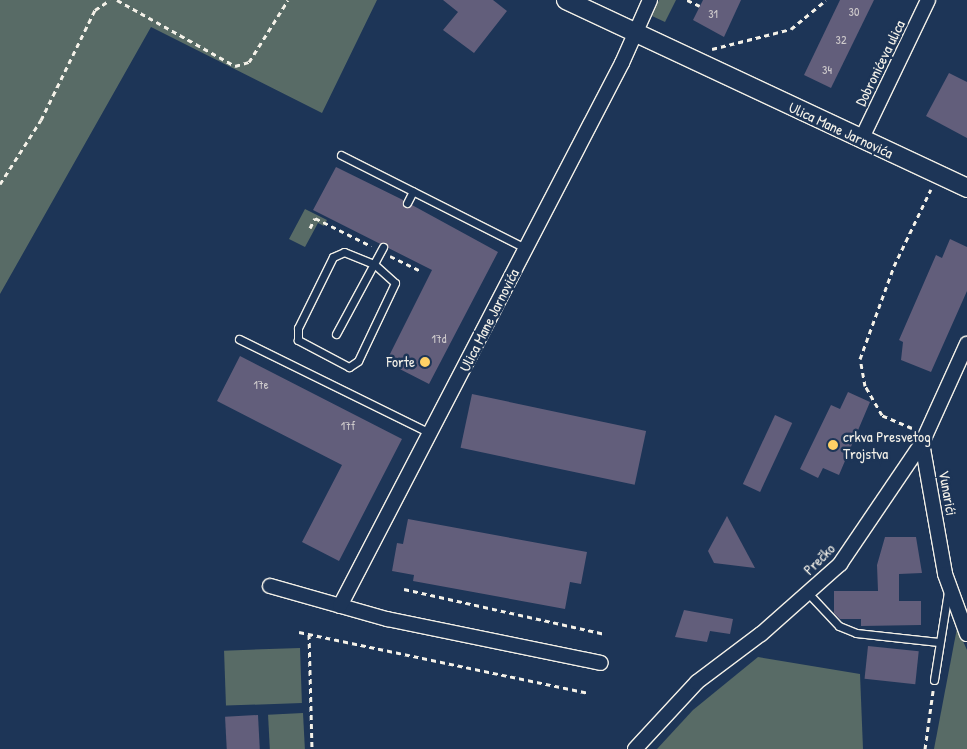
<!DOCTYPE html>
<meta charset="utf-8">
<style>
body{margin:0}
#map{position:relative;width:967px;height:749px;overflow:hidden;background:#1d3557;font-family:"Patrick Hand",sans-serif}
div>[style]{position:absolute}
.green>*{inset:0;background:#586b66;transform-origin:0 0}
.building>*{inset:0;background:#625e7b;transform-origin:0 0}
.path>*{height:3px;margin-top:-1.5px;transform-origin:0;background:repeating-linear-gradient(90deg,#f4f1e8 0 5px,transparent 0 9px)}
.roads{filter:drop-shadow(1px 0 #f4f1e8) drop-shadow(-1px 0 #f4f1e8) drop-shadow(0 1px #f4f1e8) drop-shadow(0 -1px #f4f1e8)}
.service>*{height:7px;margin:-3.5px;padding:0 3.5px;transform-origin:3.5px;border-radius:3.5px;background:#1d3557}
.minor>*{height:14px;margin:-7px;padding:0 7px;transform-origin:7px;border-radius:7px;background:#1d3557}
.tertiary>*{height:18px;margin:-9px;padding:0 9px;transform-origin:9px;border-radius:9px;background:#1d3557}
.dots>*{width:14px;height:14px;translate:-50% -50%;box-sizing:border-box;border:2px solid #1d3557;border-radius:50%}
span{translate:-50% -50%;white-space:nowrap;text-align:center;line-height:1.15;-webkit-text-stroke:5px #1d3557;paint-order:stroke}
.number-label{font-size:12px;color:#d0cccd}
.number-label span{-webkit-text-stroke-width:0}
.street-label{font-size:15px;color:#f4f1e8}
.poi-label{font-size:15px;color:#f4f1e8}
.right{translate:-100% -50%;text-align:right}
.left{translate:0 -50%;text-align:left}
</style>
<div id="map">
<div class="green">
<i style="clip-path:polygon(0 0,377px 0,322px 113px,151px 27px,0 294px)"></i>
<i style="clip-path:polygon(659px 0,676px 0,665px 22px,652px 16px)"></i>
<i style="clip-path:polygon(305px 209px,327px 220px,324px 226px,318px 223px,305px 247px,289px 239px)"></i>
<i style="clip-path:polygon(957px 628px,967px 650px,967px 749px,934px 749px)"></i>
<i style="left:300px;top:648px;width:55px;height:76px;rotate:88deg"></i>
<i style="clip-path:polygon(758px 657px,860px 674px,863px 749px,657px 749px,693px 710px)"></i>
<i style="left:303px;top:713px;width:36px;height:35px;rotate:87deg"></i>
</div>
<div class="building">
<i style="clip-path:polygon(443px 0,493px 0,507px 11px,474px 53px,443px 30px,458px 12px)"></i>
<i style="clip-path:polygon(703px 0,741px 0,724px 37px,693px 20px)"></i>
<i style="clip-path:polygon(840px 0,874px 0,831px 88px,804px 75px)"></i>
<i style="clip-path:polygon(949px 73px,967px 82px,967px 138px,926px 116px)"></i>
<i style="clip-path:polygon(336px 167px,403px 200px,404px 207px,412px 205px,498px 252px,429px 384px,386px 362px,432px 270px,313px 210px)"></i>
<i style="clip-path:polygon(950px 239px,967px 247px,967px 291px,931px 372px,901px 360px,903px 342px,899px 340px,936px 255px,942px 258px)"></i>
<i style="clip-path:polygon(240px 356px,402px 439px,339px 561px,302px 542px,342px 465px,217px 401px)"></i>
<i style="clip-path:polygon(848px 392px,870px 402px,839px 475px,823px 468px,818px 478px,800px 469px,831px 405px,840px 409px)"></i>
<i style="left:472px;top:394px;width:178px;height:55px;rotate:12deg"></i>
<i style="left:775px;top:415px;width:19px;height:76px;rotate:25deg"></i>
<i style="clip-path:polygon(727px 516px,755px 568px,714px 563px,708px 551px)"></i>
<i style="clip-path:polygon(408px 519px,587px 552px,581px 584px,570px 582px,565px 609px,413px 581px,414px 575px,392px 571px,397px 543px,403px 544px)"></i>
<i style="clip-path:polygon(885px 537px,916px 537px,922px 573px,899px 574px,899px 601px,921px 601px,921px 625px,861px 626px,861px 619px,840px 619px,834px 613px,834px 591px,878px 591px,877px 565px)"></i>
<i style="clip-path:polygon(684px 610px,733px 619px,730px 634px,710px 631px,707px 642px,675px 637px)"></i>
<i style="left:868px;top:646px;width:51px;height:33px;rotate:6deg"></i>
<i style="left:258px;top:715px;width:34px;height:33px;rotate:87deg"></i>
</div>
<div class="path">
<i style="left:117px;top:0;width:135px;rotate:29.2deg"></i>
<i style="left:235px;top:66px;width:15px;rotate:-16deg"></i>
<i style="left:249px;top:62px;width:73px;rotate:-57.8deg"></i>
<i style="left:687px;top:0;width:14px;rotate:25deg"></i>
<i style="left:712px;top:49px;width:81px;rotate:-14.2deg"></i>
<i style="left:791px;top:29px;width:45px;rotate:-39.6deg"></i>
<i style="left:0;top:184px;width:76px;rotate:-57.4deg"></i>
<i style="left:41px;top:120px;width:123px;rotate:-63.9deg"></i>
<i style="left:95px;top:10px;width:18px;rotate:-34deg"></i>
<i style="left:310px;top:228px;width:11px;rotate:-63deg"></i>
<i style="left:315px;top:218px;width:63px;rotate:26.6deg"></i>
<i style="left:390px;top:256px;width:34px;rotate:26deg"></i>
<i style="left:912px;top:428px;width:33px;rotate:-157deg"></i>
<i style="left:882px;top:415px;width:34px;rotate:-120deg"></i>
<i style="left:865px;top:386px;width:27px;rotate:-100deg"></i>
<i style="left:860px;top:359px;width:99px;rotate:-69.9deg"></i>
<i style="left:894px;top:266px;width:85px;rotate:-64.3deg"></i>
<i style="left:404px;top:589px;width:206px;rotate:12.6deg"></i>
<i style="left:299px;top:632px;width:296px;rotate:11.9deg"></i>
<i style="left:309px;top:634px;width:115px;rotate:88.5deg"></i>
<i style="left:925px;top:749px;width:59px;rotate:-82.1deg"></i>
</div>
<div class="roads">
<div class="service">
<i style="left:341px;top:155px;width:206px;rotate:26.8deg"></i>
<i style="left:407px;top:203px;width:13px;rotate:-63deg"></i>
<i style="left:344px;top:252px;width:32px;rotate:22deg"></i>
<i style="left:374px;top:264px;width:28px;rotate:42deg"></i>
<i style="left:395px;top:283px;width:86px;rotate:115.4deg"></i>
<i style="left:358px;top:361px;width:11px;rotate:146deg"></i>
<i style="left:349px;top:367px;width:58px;rotate:-152.1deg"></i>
<i style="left:298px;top:340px;width:12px;rotate:-90deg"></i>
<i style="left:298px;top:328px;width:79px;rotate:-63.8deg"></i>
<i style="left:333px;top:257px;width:12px;rotate:-24deg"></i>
<i style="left:336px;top:334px;width:99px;rotate:-61.6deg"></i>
<i style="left:239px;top:339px;width:213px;rotate:26.2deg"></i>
<i style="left:808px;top:593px;width:45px;rotate:46.8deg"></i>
<i style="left:839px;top:626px;width:18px;rotate:22deg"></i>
<i style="left:856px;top:633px;width:83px;rotate:6.2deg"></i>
<i style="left:934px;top:680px;width:89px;rotate:-81deg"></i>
</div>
<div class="minor">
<i style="left:861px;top:140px;width:155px;rotate:-64.4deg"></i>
<i style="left:922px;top:443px;width:133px;rotate:80deg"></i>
<i style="left:945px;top:574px;width:64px;rotate:69.9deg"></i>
<i style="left:270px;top:586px;width:122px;rotate:15.8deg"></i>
<i style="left:387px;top:619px;width:218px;rotate:11.6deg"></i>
<i style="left:340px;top:606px;width:612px;rotate:-62.56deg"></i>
<i style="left:622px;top:63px;width:69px;rotate:-66deg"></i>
<i style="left:635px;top:749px;width:91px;rotate:-47.2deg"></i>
<i style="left:697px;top:682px;width:80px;rotate:-36.9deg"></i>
<i style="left:761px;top:634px;width:106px;rotate:-41.5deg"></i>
<i style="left:840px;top:564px;width:146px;rotate:-55.9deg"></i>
<i style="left:922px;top:443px;width:109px;rotate:-65.6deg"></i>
</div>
<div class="tertiary">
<i style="left:566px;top:0;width:443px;rotate:25.1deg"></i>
</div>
</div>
<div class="dots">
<i style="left:425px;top:362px;background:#ffd166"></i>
<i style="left:833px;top:445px;background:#ffd166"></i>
</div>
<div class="number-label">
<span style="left:854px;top:12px">30</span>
<span style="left:713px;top:14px">31</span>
<span style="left:841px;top:40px">32</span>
<span style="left:827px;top:70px">34</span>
<span style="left:439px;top:339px">17d</span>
<span style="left:261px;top:385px">17e</span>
<span style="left:348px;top:426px">17f</span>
</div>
<div class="street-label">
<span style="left:880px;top:63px;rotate:-64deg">Dobronićeva ulica</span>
<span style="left:841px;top:130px;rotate:25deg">Ulica Mane Jarnovića</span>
<span style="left:489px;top:320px;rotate:-63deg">Ulica Mane Jarnovića</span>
<span style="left:948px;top:493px;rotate:80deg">Vunarići</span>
<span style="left:819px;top:559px;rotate:-45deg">Prečko</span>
</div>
<div class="poi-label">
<span class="right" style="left:415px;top:362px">Forte</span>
<span class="left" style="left:843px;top:445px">crkva Presvetog<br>Trojstva</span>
</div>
</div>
